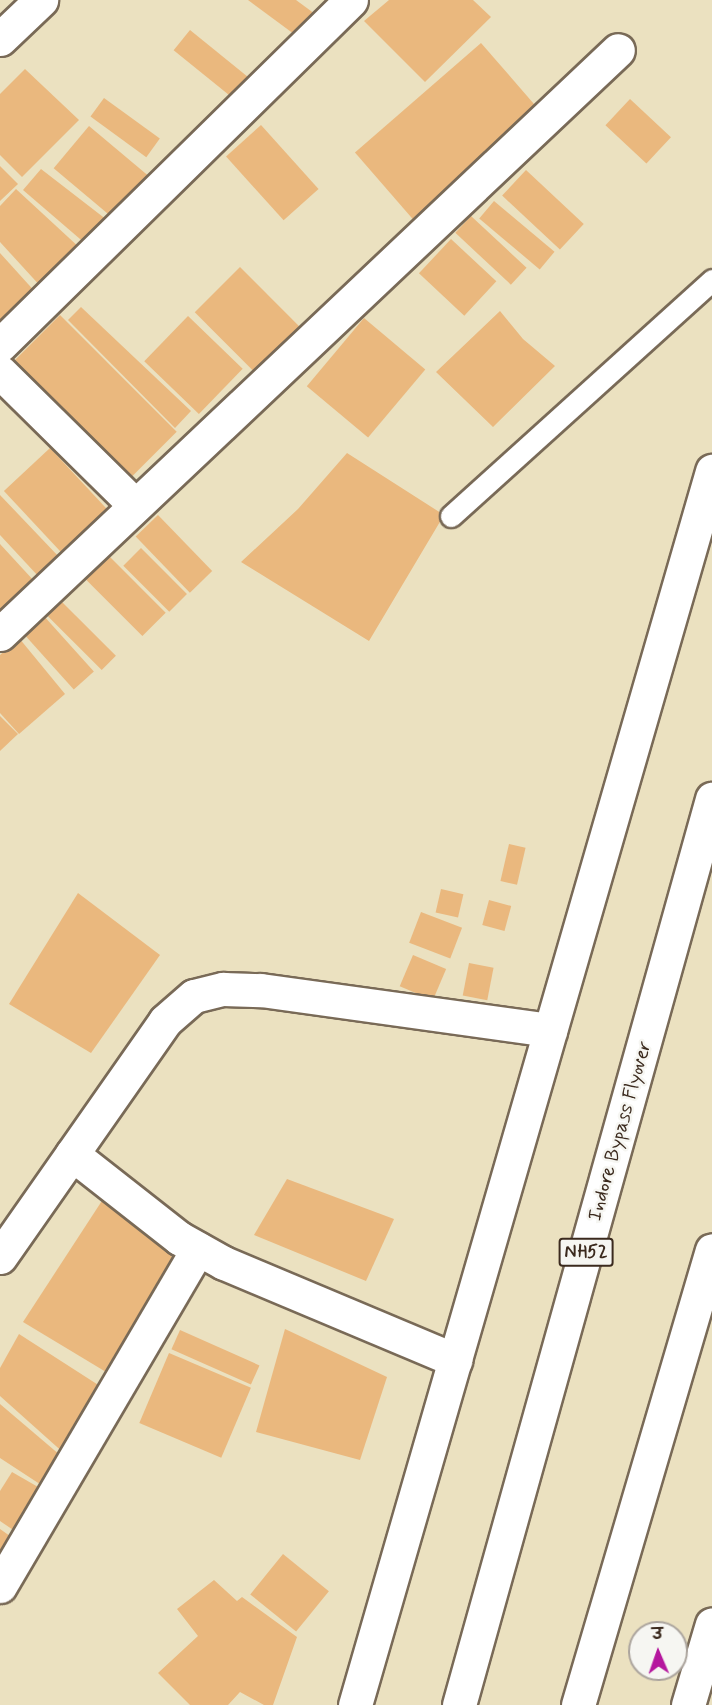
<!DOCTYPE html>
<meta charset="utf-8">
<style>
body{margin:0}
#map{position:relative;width:712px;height:1705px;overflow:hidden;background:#ebe1c0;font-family:Mynerve,"Playpen Sans Deva",sans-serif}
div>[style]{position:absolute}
.building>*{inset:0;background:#eab87e;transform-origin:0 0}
.roads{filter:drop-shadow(2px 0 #796a57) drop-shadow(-2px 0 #796a57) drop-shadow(0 2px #796a57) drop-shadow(0 -2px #796a57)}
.service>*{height:21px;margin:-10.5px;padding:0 10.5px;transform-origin:10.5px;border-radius:10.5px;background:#fff}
.minor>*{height:33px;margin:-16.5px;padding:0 16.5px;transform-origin:16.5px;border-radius:16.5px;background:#fff}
.tertiary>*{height:33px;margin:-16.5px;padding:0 16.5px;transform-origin:16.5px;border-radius:16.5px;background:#fff}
.trunk>*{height:33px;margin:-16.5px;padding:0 16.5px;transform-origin:16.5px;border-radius:16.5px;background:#fff}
span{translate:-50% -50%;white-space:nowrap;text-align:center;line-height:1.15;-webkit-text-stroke:5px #f6f6f2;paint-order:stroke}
.shield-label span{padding:2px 4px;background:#f6f6f2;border:2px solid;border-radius:4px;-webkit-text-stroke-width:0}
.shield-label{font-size:18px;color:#3b2a1e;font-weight:700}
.street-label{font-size:20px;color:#3b2a1e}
.north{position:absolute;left:628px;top:1621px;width:60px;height:60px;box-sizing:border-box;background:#f6f6f2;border:2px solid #aba49d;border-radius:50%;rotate:358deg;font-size:16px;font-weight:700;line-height:24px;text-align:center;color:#3b2a1e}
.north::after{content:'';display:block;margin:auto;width:21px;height:27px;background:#b5179e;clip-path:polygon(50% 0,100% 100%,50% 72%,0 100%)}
</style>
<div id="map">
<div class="building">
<i style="clip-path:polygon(248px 0,296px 0,315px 14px,298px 37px)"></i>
<i style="clip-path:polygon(389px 0,473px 0,491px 17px,425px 82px,364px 21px)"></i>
<i style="left:190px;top:30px;width:88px;height:26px;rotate:39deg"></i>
<i style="left:481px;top:43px;width:89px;height:167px;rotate:49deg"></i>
<i style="clip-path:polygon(25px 69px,79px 120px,22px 177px,0 155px,0 94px)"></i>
<i style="left:104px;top:98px;width:69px;height:23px;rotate:36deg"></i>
<i style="left:630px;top:99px;width:56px;height:36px;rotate:43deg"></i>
<i style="left:261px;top:125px;width:86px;height:47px;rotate:48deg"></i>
<i style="left:89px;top:126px;width:77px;height:55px;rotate:40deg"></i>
<i style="clip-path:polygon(0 166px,18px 184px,0 201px)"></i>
<i style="clip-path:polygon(41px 169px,107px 220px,87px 245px,23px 190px)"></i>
<i style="left:526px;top:170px;width:79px;height:35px;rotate:43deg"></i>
<i style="clip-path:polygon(16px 189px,81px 249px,43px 289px,0 242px,0 206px)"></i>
<i style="left:494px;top:201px;width:79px;height:23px;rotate:40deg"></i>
<i style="left:471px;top:216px;width:76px;height:23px;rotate:43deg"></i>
<i style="left:451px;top:239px;width:62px;height:47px;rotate:43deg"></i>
<i style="clip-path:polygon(0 253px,38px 295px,0 330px)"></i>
<i style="left:240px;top:267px;width:84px;height:64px;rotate:45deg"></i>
<i style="clip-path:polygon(81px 307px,191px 411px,175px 428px,68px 320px)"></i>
<i style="clip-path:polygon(500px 311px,523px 339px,555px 366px,493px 427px,436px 372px)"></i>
<i style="left:60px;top:315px;width:165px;height:71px;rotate:45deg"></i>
<i style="left:188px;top:316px;width:76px;height:63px;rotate:44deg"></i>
<i style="left:364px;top:318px;width:80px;height:89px;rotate:40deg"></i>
<i style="left:50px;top:448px;width:88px;height:63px;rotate:47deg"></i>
<i style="clip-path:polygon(347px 453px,444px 515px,369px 641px,241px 562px,298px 509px)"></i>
<i style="clip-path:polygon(0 495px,60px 558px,39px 577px,0 535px)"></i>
<i style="left:158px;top:515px;width:78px;height:31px;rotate:46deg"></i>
<i style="clip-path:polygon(0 544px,35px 582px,0 615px)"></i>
<i style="left:141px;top:548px;width:65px;height:25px;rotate:45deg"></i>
<i style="left:107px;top:554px;width:83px;height:33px;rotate:45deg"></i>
<i style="left:60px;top:600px;width:79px;height:20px;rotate:45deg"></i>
<i style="left:43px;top:615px;width:76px;height:27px;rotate:48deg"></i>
<i style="clip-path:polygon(19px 638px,65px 694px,19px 734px,0 713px,0 655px)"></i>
<i style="clip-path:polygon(0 716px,18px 734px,0 751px)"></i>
<i style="left:509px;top:844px;width:17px;height:38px;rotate:13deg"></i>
<i style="left:441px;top:889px;width:23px;height:24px;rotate:13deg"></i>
<i style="clip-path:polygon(78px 893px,160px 955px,91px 1053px,9px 1004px)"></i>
<i style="left:489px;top:900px;width:23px;height:26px;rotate:15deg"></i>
<i style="left:421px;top:912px;width:44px;height:33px;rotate:21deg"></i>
<i style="left:413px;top:955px;width:36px;height:34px;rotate:23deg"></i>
<i style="left:469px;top:963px;width:25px;height:33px;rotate:11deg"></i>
<i style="clip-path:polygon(287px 1179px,394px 1219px,366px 1281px,254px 1235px)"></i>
<i style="clip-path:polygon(109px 1190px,182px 1267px,116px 1378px,23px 1322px)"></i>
<i style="clip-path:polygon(285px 1329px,387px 1377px,360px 1460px,256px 1432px)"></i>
<i style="left:180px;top:1330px;width:87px;height:21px;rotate:24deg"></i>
<i style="clip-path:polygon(19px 1334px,103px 1388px,66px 1455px,0 1396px,0 1368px)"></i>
<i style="left:169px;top:1353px;width:89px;height:76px;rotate:23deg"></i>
<i style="clip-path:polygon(0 1404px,67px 1461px,52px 1492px,0 1458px)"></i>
<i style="clip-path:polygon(12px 1472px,52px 1495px,25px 1538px,0 1521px,0 1491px)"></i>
<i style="clip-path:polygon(0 1529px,20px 1543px,0 1571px)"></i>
<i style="left:283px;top:1554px;width:59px;height:52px;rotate:39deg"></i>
<i style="clip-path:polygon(214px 1580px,237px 1601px,242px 1597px,297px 1637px,273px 1705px,264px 1705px,240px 1692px,228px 1705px,190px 1705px,158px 1673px,198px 1636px,177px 1609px)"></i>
</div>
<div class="roads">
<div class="service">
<i style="left:451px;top:516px;width:352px;rotate:-42.1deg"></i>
</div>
<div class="minor">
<i style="left:0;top:39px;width:57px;rotate:-43.6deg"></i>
<i style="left:0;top:345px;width:492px;rotate:-44.5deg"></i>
<i style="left:0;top:372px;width:190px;rotate:44.6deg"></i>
<i style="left:0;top:634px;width:850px;rotate:-43.38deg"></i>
<i style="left:72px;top:1154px;width:136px;rotate:38.1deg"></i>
<i style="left:179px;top:1238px;width:51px;rotate:29.1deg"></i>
<i style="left:224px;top:1263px;width:251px;rotate:22.8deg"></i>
<i style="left:0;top:1257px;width:288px;rotate:-55deg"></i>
<i style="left:165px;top:1021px;width:38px;rotate:-41deg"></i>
<i style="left:194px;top:996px;width:30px;rotate:-14deg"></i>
<i style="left:223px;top:989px;width:38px;rotate:2deg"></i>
<i style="left:261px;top:990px;width:292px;rotate:7.9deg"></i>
<i style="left:0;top:1586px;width:391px;rotate:-59.6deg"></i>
</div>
<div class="tertiary">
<i style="left:355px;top:1705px;width:1285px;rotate:-73.86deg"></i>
<i style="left:688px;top:1705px;width:84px;rotate:-73.5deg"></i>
</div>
<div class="trunk">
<i style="left:459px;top:1705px;width:941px;rotate:-74.4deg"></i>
<i style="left:578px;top:1705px;width:474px;rotate:-73.6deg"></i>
</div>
</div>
<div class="shield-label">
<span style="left:586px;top:1252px">NH52</span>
</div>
<div class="street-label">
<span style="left:620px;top:1131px;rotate:-74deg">Indore Bypass Flyover</span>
</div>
<div class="north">उ</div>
</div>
